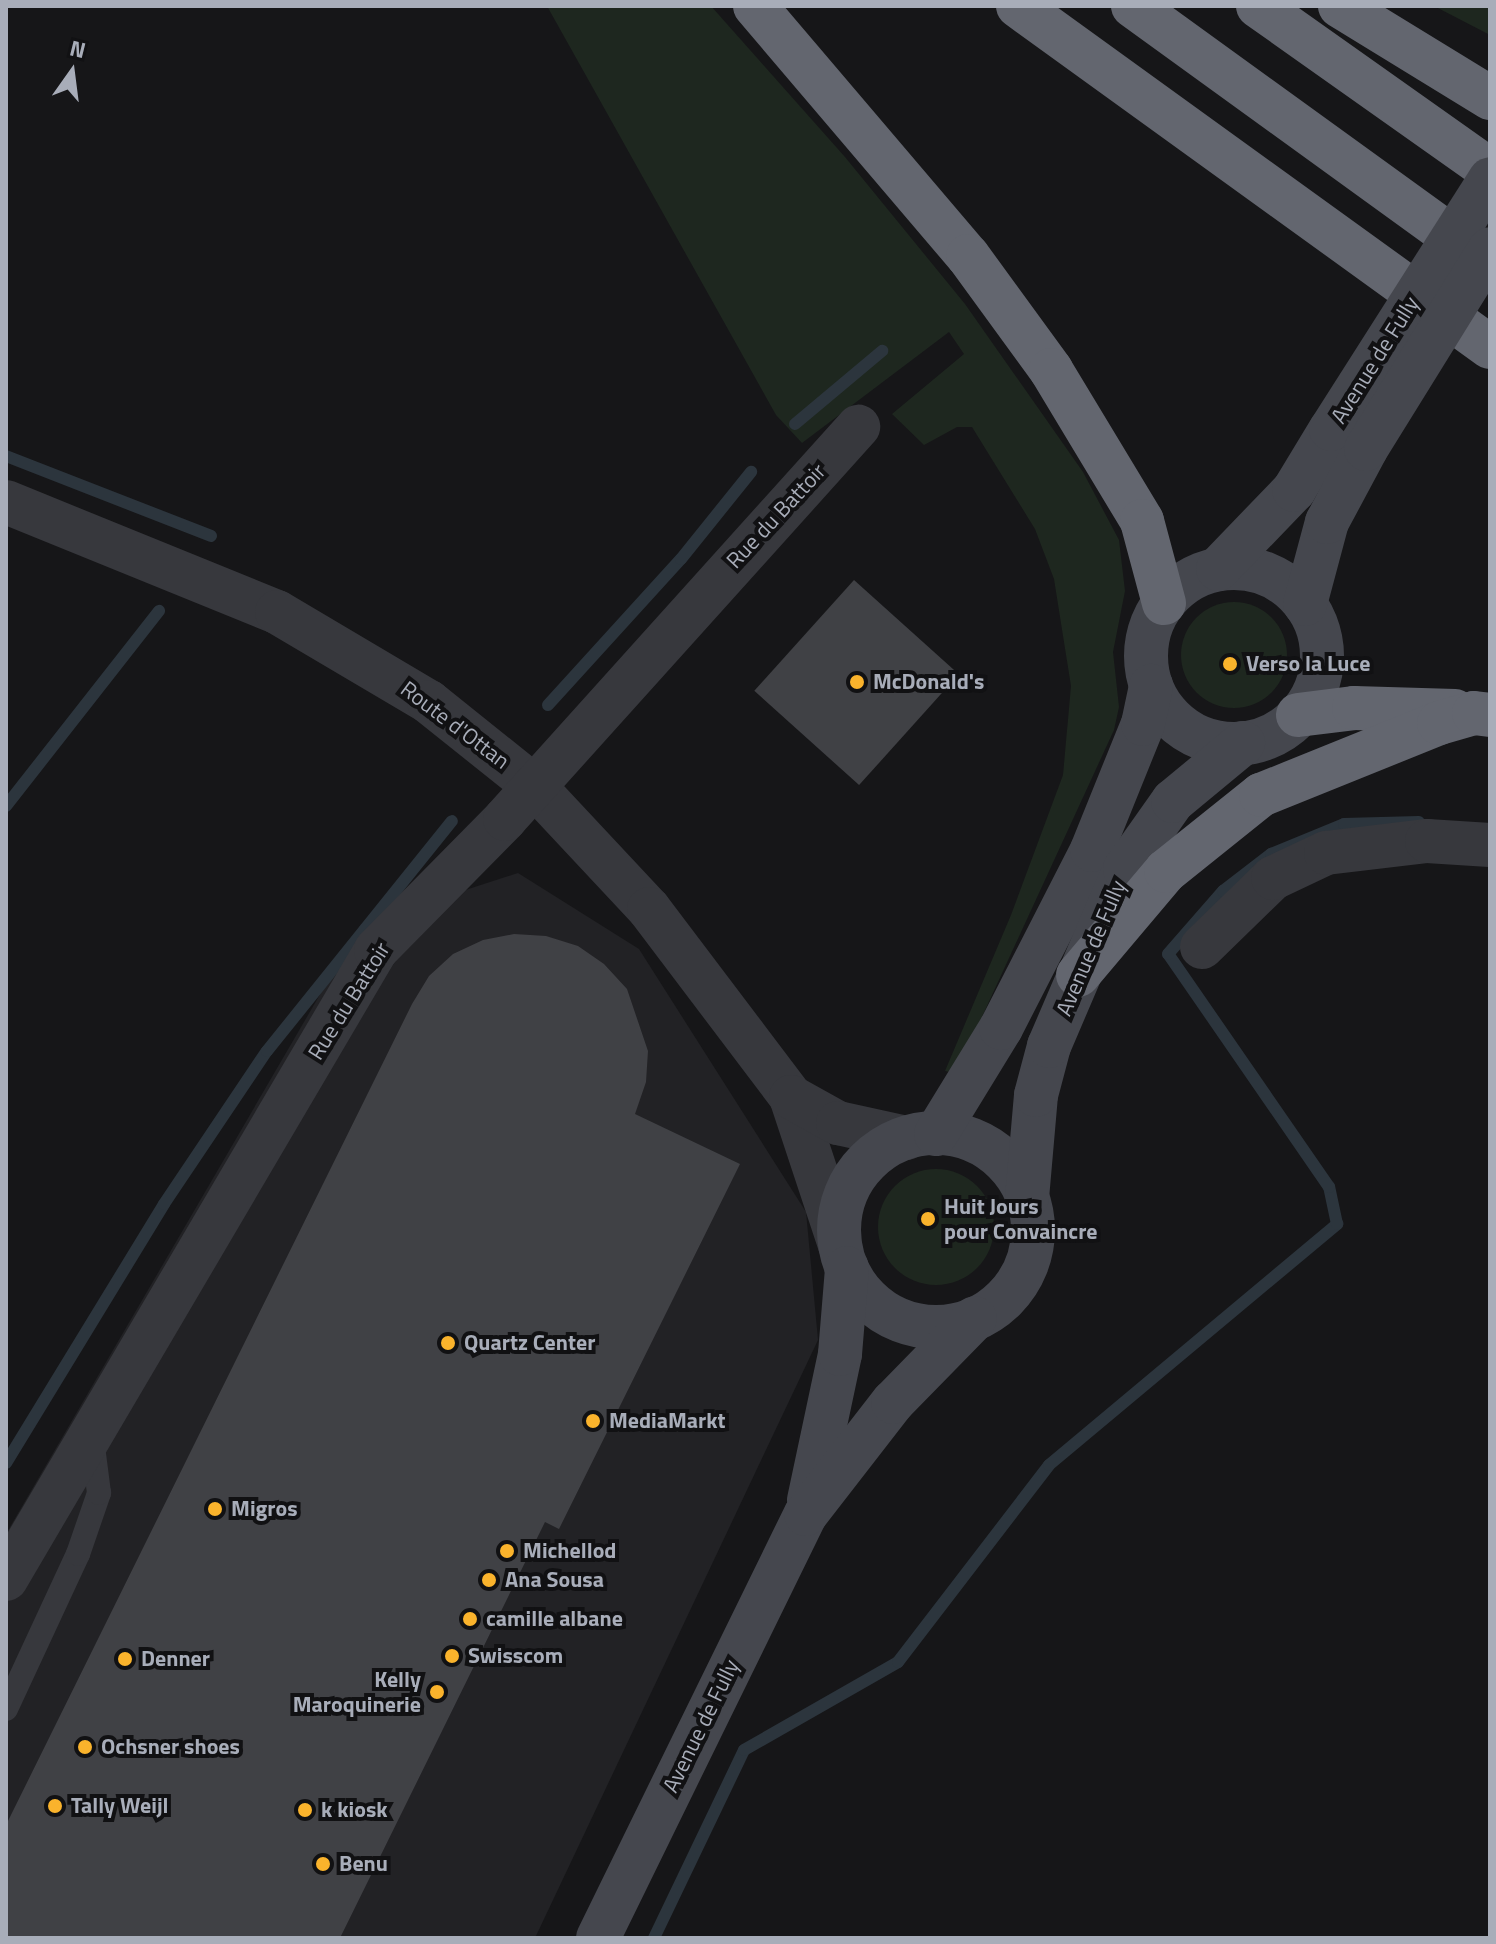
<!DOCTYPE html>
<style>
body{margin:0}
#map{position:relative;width:1496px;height:1944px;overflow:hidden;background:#161618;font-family:"Titillium Web",sans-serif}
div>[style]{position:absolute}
.built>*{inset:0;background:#222225}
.green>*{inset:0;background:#1e271f}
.round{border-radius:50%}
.stream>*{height:12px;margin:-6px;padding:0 6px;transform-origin:6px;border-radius:6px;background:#2c353d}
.building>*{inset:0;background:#404145;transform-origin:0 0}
.lane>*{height:24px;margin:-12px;padding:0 12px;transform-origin:12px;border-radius:12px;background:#37383d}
.street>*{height:44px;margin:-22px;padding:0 22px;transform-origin:22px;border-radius:22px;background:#37383d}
.secondary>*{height:44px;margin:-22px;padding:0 22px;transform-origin:22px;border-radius:22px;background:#45474e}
.secondary>.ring{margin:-22px;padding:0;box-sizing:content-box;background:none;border:44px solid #45474e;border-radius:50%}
.highway>*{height:44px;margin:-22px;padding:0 22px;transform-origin:22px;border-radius:22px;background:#63666f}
.secondary-bridge>*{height:44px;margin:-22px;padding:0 22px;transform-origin:22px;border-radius:22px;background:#45474e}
.dots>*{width:22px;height:22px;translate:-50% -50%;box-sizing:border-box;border:4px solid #111113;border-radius:50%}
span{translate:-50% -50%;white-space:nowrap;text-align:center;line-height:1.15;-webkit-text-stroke:8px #111113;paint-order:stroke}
.street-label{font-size:22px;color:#a8adb9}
.poi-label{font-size:22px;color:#a8adb9;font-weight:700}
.left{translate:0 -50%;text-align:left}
.right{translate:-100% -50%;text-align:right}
.frame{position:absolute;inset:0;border:8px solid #a8adb9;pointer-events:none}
.north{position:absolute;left:32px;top:32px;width:80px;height:80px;-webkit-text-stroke:6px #111113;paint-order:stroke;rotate:14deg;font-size:22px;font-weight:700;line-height:32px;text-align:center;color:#a8adb9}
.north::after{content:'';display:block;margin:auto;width:28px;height:36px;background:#a8adb9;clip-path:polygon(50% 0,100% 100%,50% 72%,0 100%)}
</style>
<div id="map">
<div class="built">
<i style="clip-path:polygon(518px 873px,639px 949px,806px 1212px,818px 1340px,535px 1938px,6px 1938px,6px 1534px,361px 924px)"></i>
</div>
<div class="green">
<i style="clip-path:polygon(547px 6px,711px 6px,845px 157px,965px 304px,1083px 472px,1119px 540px,1125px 591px,1113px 652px,1119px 707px,1114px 730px,969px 1045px,950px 1072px,945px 1071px,1011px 915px,1063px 775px,1071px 686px,1054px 579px,1035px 529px,972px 427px,957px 427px,924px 445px,892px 414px,964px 354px,949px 332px,802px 443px,776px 415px)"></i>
<i style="clip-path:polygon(1434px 6px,1490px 6px,1490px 35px)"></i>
<i class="round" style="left:1181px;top:602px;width:106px;height:106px"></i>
<i class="round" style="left:878px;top:1169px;width:116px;height:116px"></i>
</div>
<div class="stream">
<i style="left:795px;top:424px;width:114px;rotate:-40deg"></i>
<i style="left:6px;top:456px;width:220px;rotate:21.3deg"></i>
<i style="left:548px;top:705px;width:197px;rotate:-47.7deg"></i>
<i style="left:681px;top:559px;width:112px;rotate:-51.2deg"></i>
<i style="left:6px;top:806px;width:248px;rotate:-51.9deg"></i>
<i style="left:6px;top:1463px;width:303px;rotate:-58.6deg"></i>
<i style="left:164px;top:1204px;width:184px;rotate:-56.1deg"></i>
<i style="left:267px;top:1051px;width:295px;rotate:-51.2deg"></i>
<i style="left:654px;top:1938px;width:208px;rotate:-64.4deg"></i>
<i style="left:744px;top:1750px;width:177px;rotate:-29.7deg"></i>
<i style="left:898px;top:1662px;width:248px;rotate:-52.5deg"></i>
<i style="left:1049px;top:1465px;width:376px;rotate:-39.9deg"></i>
<i style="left:1337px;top:1224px;width:38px;rotate:-102deg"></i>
<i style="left:1329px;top:1187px;width:283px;rotate:-124.6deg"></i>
<i style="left:1168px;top:954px;width:84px;rotate:-48.9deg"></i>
<i style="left:1223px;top:891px;width:61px;rotate:-37.6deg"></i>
<i style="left:1271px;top:854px;width:79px;rotate:-22.3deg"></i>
<i style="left:1344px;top:824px;width:75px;rotate:-1.5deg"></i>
</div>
<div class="building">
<i style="left:854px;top:580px;width:141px;height:149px;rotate:42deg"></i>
<i style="clip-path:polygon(514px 934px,546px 936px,578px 946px,604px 964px,627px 989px,648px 1051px,646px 1082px,635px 1114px,740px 1164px,559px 1529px,545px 1522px,340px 1938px,6px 1938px,6px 1825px,412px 1004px,429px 976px,453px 954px,483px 940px)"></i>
</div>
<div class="lane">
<i style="left:6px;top:1709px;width:171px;rotate:-65.1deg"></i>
<i style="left:78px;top:1554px;width:65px;rotate:-71deg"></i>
<i style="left:99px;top:1493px;width:55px;rotate:-97.3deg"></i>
</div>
<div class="street">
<i style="left:6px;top:502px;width:292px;rotate:22.1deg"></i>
<i style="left:277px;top:612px;width:177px;rotate:30.6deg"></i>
<i style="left:429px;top:702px;width:134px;rotate:38.7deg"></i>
<i style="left:534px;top:786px;width:168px;rotate:46.9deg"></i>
<i style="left:649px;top:909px;width:236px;rotate:52.9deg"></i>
<i style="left:791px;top:1097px;width:156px;rotate:71.7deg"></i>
<i style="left:1202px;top:947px;width:99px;rotate:-44.2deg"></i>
<i style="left:1273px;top:878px;width:59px;rotate:-25.3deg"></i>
<i style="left:1326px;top:853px;width:102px;rotate:-6.8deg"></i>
<i style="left:1427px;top:841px;width:63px;rotate:3.6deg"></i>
<i style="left:791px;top:1097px;width:54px;rotate:29deg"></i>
<i style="left:838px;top:1123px;width:70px;rotate:12.4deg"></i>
<i style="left:6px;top:1579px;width:730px;rotate:-59.53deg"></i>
<i style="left:376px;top:950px;width:184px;rotate:-45.4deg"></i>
<i style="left:505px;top:819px;width:528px;rotate:-48deg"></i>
</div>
<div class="secondary">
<i class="ring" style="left:1146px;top:568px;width:132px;height:132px"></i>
<i style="left:1218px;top:569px;width:110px;rotate:-46.1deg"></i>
<i style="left:1294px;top:490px;width:71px;rotate:-58.8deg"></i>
<i style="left:1305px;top:604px;width:85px;rotate:-75deg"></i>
<i style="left:1327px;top:522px;width:83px;rotate:-61.9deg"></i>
<i class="ring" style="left:839px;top:1133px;width:150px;height:150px"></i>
<i style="left:936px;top:1134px;width:124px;rotate:-58.5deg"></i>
<i style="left:1001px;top:1028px;width:200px;rotate:-62.9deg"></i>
<i style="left:1092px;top:850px;width:136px;rotate:-68deg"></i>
<i style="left:1143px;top:724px;width:39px;rotate:-78deg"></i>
<i style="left:1027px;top:1198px;width:103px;rotate:-85deg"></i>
<i style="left:1036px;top:1095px;width:51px;rotate:-75.1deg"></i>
<i style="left:1049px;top:1046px;width:193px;rotate:-66.8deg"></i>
<i style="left:1125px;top:869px;width:83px;rotate:-54.8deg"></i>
<i style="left:1173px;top:801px;width:91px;rotate:-39.6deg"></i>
<i style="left:809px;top:1500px;width:149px;rotate:-78deg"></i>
<i style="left:840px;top:1354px;width:86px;rotate:-85.3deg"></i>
<i style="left:598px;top:1938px;width:472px;rotate:-63.9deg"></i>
<i style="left:806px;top:1514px;width:142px;rotate:-52.2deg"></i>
<i style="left:893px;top:1402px;width:117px;rotate:-45.7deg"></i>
</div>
<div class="highway">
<i style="left:755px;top:6px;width:328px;rotate:49.6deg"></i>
<i style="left:968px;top:256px;width:141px;rotate:53.9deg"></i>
<i style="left:1051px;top:370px;width:176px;rotate:58.9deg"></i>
<i style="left:1142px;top:521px;width:85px;rotate:75deg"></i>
<i style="left:1018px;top:6px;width:582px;rotate:35.85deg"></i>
<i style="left:1133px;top:6px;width:435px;rotate:35.9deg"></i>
<i style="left:1258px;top:6px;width:284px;rotate:35.3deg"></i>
<i style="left:1340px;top:6px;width:176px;rotate:31.5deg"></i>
<i style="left:1298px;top:715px;width:56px;rotate:-7.1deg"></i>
<i style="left:1354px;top:708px;width:101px;rotate:1.7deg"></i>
<i style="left:1078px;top:975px;width:136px;rotate:-49.8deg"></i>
<i style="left:1166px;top:871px;width:122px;rotate:-38.7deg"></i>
<i style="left:1261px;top:795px;width:192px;rotate:-22deg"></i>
<i style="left:1439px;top:723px;width:36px;rotate:-16deg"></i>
<i style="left:1474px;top:713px;width:16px;rotate:7deg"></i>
</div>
<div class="secondary-bridge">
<i style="left:1331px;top:429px;width:296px;rotate:-57.5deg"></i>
<i style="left:1366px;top:449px;width:235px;rotate:-58.2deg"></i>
</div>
<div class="dots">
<i style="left:1230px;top:664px;background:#fab32c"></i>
<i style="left:857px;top:682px;background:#fab32c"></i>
<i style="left:928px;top:1219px;background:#fab32c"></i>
<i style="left:448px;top:1343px;background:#fab32c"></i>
<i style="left:593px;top:1421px;background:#fab32c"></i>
<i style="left:215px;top:1509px;background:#fab32c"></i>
<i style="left:507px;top:1551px;background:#fab32c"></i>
<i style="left:489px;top:1580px;background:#fab32c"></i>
<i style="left:470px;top:1619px;background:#fab32c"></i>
<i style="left:452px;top:1656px;background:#fab32c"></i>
<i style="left:125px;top:1659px;background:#fab32c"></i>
<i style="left:437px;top:1692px;background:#fab32c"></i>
<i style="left:85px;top:1747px;background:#fab32c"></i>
<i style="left:55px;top:1806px;background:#fab32c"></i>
<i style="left:305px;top:1810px;background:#fab32c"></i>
<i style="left:323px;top:1864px;background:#fab32c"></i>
</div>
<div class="street-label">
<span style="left:1375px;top:360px;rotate:-58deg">Avenue de Fully</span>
<span style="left:776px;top:516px;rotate:-47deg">Rue du Battoir</span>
<span style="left:455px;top:725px;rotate:37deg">Route d'Ottan</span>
<span style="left:1091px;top:948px;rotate:-67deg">Avenue de Fully</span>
<span style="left:349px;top:1001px;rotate:-58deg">Rue du Battoir</span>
<span style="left:701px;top:1726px;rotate:-64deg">Avenue de Fully</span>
</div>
<div class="poi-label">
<span class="left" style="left:1246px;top:664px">Verso la Luce</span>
<span class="left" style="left:873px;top:682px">McDonald's</span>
<span class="left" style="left:944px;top:1219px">Huit Jours<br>pour Convaincre</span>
<span class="left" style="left:464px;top:1343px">Quartz Center</span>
<span class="left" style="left:609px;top:1421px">MediaMarkt</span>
<span class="left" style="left:231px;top:1509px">Migros</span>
<span class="left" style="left:523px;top:1551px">Michellod</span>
<span class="left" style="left:505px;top:1580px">Ana Sousa</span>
<span class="left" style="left:486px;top:1619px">camille albane</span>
<span class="left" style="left:468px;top:1656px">Swisscom</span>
<span class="left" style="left:141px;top:1659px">Denner</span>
<span class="right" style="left:421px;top:1692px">Kelly<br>Maroquinerie</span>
<span class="left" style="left:101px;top:1747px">Ochsner shoes</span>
<span class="left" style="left:71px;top:1806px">Tally Weijl</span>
<span class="left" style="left:321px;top:1810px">k kiosk</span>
<span class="left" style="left:339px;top:1864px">Benu</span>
</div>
<div class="frame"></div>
<div class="north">N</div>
</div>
